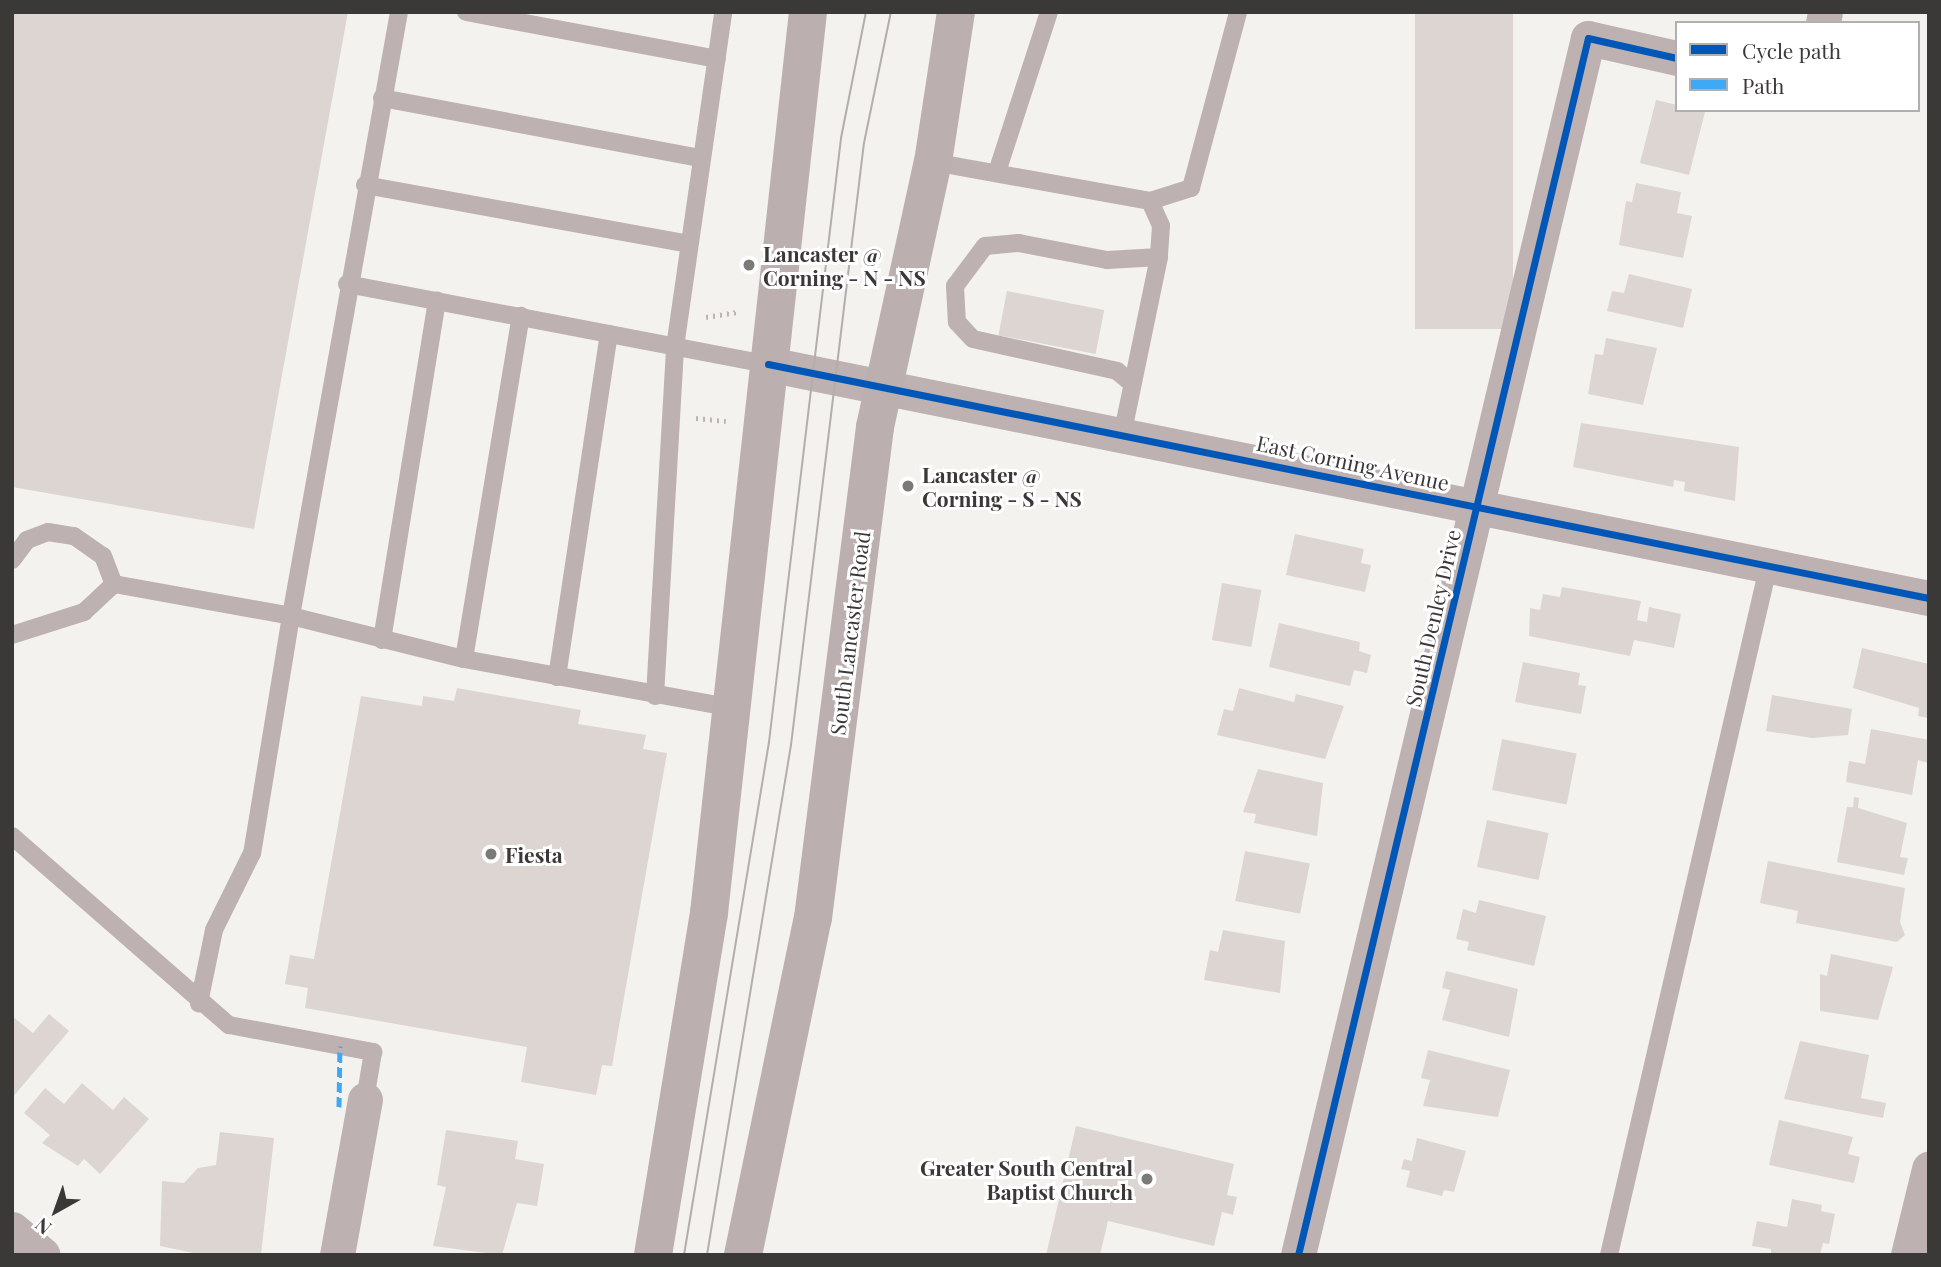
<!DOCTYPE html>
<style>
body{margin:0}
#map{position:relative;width:1941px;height:1267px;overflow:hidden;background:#f4f2ef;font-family:"Playfair Display",serif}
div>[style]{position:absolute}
.building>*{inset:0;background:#ddd5d2;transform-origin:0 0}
.path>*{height:4.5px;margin-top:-2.25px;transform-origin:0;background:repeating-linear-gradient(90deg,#bbb4b4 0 2px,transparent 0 7px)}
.service>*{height:18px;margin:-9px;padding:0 9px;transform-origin:9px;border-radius:9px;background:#bdb1b2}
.minor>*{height:35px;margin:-17.5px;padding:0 17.5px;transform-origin:17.5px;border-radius:17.5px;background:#bdb1b2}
.secondary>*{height:38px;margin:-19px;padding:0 19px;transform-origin:19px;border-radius:19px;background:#bcafb0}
.tram>*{height:2px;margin:-1px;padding:0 1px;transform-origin:1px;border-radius:1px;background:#b3adac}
.quiet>*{height:5px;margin-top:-2.5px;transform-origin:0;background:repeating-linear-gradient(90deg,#3fa9f5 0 10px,transparent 0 15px)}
.cycleway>*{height:7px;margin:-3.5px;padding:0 3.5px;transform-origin:3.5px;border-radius:3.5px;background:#0057b8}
.dots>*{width:19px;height:19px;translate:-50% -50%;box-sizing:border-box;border:4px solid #fff;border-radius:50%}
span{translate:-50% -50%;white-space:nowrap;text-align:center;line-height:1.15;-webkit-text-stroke:6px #fff;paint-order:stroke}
.poi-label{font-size:21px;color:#3b3937;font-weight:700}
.left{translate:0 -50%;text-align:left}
.right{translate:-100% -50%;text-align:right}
.street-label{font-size:21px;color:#3b3937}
.frame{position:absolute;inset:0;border:14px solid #3b3937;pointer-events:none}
.legend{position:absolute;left:1675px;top:21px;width:245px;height:91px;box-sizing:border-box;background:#fff;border:2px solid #b1b0af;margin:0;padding:9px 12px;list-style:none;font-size:21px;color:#3b3937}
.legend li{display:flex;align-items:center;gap:14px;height:35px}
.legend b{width:35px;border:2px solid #b1b0af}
.north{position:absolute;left:21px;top:1176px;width:70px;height:70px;-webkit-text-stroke:5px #fff;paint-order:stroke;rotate:220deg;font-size:19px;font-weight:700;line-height:28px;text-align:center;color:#3b3937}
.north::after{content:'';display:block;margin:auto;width:24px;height:32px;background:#3b3937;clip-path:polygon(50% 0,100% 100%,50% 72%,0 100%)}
</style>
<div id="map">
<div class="building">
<i style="clip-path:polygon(12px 12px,348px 12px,254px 529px,12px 487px)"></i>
<i style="left:1415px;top:12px;width:98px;height:317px"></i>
<i style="clip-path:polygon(1656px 100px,1677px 105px,1677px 110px,1705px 112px,1689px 175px,1640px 163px)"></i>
<i style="clip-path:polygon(1636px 183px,1681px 192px,1677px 213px,1692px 216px,1683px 258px,1619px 245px,1626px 201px,1632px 202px)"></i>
<i style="clip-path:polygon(1629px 274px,1692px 289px,1683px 328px,1607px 311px,1612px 291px,1624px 293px)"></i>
<i style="left:1007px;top:291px;width:99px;height:45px;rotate:11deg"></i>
<i style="clip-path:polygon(1606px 338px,1657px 348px,1643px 405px,1588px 394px,1595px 354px,1603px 355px)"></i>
<i style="clip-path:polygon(1581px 423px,1739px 447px,1735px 501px,1684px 491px,1685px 482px,1674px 480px,1673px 487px,1573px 467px)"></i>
<i style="clip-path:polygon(1295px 534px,1364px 549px,1361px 563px,1371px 565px,1365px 592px,1286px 575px)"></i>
<i style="left:1222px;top:583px;width:40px;height:58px;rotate:10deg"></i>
<i style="clip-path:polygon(1562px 587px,1641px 601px,1637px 620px,1647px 622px,1649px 607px,1681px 614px,1674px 648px,1634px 640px,1630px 656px,1529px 636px,1530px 608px,1540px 610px,1543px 594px,1560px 597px)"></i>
<i style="clip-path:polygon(1279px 623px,1360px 642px,1359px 651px,1371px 655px,1367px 673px,1354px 670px,1350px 686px,1269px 667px)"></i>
<i style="clip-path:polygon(1862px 648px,1929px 664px,1929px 718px,1918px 716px,1919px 708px,1853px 688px)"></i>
<i style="clip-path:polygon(1523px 662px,1580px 673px,1578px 685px,1586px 686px,1581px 714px,1515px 702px)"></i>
<i style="clip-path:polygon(457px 688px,581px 710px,578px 724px,646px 735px,643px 749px,667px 753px,612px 1066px,602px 1065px,596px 1095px,521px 1082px,527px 1047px,305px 1008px,308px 988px,285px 984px,290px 955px,314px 959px,361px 696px,422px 706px,423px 696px,454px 701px)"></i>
<i style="clip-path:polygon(1239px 688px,1294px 702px,1296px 694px,1344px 706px,1325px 759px,1217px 735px,1224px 709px,1233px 711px)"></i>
<i style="clip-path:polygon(1772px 695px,1852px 709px,1848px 735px,1812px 738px,1766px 731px)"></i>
<i style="clip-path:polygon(1871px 729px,1929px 740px,1928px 763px,1918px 760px,1912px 795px,1846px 782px,1849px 761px,1865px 764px)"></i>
<i style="left:1502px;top:739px;width:76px;height:52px;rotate:11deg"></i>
<i style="clip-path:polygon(1258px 769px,1323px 783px,1317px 836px,1254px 823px,1256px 814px,1243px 812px)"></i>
<i style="clip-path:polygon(1854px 797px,1859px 798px,1858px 808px,1907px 823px,1900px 857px,1908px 858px,1904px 875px,1837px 862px,1847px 807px,1853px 807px)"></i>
<i style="left:1487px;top:820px;width:63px;height:48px;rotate:12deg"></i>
<i style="left:1245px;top:851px;width:66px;height:51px;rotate:11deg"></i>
<i style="clip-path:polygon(1768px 861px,1905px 888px,1900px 922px,1905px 935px,1897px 942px,1796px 923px,1798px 911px,1760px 903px)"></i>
<i style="clip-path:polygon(1479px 900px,1546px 916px,1534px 966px,1467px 950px,1469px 942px,1456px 939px,1463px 909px,1476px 913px)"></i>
<i style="clip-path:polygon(1223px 930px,1285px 941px,1280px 993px,1204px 980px,1210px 950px,1218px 952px)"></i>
<i style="clip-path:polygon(1831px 954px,1893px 967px,1878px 1020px,1820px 1011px,1820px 974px,1827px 976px)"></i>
<i style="clip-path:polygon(1446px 971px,1518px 989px,1509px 1037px,1442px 1020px,1450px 990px,1442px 988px)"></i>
<i style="clip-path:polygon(49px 1014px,69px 1031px,12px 1098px,12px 1016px,33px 1033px)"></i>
<i style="clip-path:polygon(1800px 1041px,1869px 1055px,1861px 1098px,1886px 1103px,1883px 1118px,1784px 1099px)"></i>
<i style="clip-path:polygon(1428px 1050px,1510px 1070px,1498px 1117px,1423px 1106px,1430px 1080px,1421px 1078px)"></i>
<i style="clip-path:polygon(82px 1083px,113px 1110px,124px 1097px,149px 1119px,100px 1174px,84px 1159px,78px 1166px,42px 1143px,50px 1135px,24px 1113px,45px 1088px,64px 1104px)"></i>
<i style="clip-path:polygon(1779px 1120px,1853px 1137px,1848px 1154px,1860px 1157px,1854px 1183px,1769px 1165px)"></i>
<i style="clip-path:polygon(1076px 1126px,1234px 1164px,1227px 1195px,1237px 1197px,1233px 1215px,1222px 1212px,1214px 1246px,1108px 1221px,1100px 1255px,1046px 1255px)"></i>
<i style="clip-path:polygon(446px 1130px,518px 1141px,515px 1159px,544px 1164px,537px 1206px,517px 1203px,502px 1255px,433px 1246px,446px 1187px,437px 1185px)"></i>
<i style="clip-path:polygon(220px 1132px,274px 1138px,261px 1255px,203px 1255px,160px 1246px,162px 1181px,184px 1183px,198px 1168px,216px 1165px)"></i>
<i style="clip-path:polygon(1417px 1138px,1466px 1151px,1454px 1192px,1444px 1190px,1442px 1196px,1406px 1187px,1410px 1171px,1401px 1169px,1404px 1159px,1412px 1161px)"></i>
<i style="clip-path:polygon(1792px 1199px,1822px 1205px,1821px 1211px,1835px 1214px,1829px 1244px,1823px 1243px,1820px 1255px,1771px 1255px,1771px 1249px,1752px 1246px,1757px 1221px,1787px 1227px)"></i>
</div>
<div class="path">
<i style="left:706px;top:317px;width:33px;rotate:-9deg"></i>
<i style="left:696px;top:418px;width:30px;rotate:6deg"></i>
</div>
<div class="service">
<i style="left:399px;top:12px;width:614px;rotate:100.14deg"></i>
<i style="left:291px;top:616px;width:178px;rotate:14deg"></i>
<i style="left:464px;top:659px;width:269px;rotate:10.3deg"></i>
<i style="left:466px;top:12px;width:255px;rotate:10.6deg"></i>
<i style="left:382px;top:98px;width:324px;rotate:10.7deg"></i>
<i style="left:933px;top:162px;width:220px;rotate:10.2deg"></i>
<i style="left:1150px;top:201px;width:27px;rotate:66deg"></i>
<i style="left:1161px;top:226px;width:31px;rotate:94deg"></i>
<i style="left:1159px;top:257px;width:52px;rotate:176.7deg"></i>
<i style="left:1107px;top:260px;width:90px;rotate:-169.1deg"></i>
<i style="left:1019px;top:243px;width:34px;rotate:175deg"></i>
<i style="left:985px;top:246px;width:50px;rotate:126.9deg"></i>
<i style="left:955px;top:286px;width:36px;rotate:87deg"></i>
<i style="left:957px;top:322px;width:23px;rotate:47deg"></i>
<i style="left:973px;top:339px;width:148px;rotate:12.5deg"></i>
<i style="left:1117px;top:371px;width:17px;rotate:40deg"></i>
<i style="left:998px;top:169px;width:165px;rotate:-72deg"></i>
<i style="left:365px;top:185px;width:329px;rotate:10.3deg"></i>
<i style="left:1150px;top:201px;width:43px;rotate:-17.6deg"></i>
<i style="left:1191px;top:188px;width:182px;rotate:-75deg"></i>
<i style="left:347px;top:284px;width:429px;rotate:10.8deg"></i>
<i style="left:1123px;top:431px;width:178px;rotate:-78.3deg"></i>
<i style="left:12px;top:560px;width:25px;rotate:-53deg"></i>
<i style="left:27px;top:540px;width:22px;rotate:-21deg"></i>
<i style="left:48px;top:532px;width:26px;rotate:9deg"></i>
<i style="left:74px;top:536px;width:35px;rotate:35deg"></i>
<i style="left:103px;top:556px;width:30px;rotate:69deg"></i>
<i style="left:114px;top:584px;width:180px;rotate:10.2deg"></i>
<i style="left:291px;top:616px;width:240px;rotate:99.3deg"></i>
<i style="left:252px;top:853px;width:86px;rotate:116.3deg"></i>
<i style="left:214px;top:930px;width:75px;rotate:101.6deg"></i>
<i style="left:12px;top:635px;width:76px;rotate:-17.7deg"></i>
<i style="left:84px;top:612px;width:41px;rotate:-43deg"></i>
<i style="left:382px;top:640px;width:344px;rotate:-80.8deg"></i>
<i style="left:464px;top:659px;width:348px;rotate:-80.6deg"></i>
<i style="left:557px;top:677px;width:347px;rotate:-81.4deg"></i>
<i style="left:655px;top:696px;width:350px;rotate:-86.7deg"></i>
<i style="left:675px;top:347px;width:338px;rotate:-81.8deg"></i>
<i style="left:12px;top:836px;width:288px;rotate:41.1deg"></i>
<i style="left:229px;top:1025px;width:147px;rotate:10.6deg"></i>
<i style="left:373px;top:1052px;width:49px;rotate:99.5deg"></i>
<i style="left:1609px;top:1255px;width:705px;rotate:-76.97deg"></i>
</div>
<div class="minor">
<i style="left:1823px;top:23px;width:11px;rotate:-80deg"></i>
<i style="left:768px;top:364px;width:1184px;rotate:11.4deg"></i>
<i style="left:12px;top:1229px;width:40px;rotate:40deg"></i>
<i style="left:337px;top:1255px;width:158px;rotate:-79.8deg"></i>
<i style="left:1298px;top:1255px;width:1251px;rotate:-76.6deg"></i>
<i style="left:1588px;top:38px;width:91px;rotate:12.7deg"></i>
<i style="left:1908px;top:1255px;width:89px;rotate:-76.3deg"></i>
</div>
<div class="secondary">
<i style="left:653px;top:1255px;width:347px;rotate:-80.7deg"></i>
<i style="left:709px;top:913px;width:906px;rotate:-83.73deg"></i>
<i style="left:743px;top:1255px;width:344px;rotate:-78.3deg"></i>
<i style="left:813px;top:918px;width:495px;rotate:-82.8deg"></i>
<i style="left:875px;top:427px;width:271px;rotate:-77.7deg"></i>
<i style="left:933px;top:162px;width:152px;rotate:-81.3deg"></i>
</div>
<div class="tram">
<i style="left:684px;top:1255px;width:520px;rotate:-80.59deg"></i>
<i style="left:769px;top:742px;width:608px;rotate:-83.2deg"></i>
<i style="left:841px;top:138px;width:128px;rotate:-78.8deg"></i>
<i style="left:707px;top:1255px;width:517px;rotate:-80.65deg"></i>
<i style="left:791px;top:745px;width:606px;rotate:-83.09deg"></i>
<i style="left:864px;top:143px;width:134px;rotate:-78.4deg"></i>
</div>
<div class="quiet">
<i style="left:339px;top:1107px;width:61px;rotate:-89.1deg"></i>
</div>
<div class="cycleway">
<i style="left:768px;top:364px;width:1184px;rotate:11.4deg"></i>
<i style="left:1298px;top:1255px;width:1251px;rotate:-76.6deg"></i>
<i style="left:1588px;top:38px;width:91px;rotate:12.7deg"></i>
</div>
<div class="dots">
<i style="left:749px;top:265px;background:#7c7a77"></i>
<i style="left:908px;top:486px;background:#7c7a77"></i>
<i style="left:491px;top:854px;background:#7c7a77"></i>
<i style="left:1147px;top:1179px;background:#7c7a77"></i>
</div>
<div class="poi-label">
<span class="left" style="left:763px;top:265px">Lancaster @<br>Corning - N - NS</span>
<span class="left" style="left:922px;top:486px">Lancaster @<br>Corning - S - NS</span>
<span class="left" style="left:505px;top:854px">Fiesta</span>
<span class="right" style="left:1133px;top:1179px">Greater South Central<br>Baptist Church</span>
</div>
<div class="street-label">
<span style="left:1353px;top:462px;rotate:12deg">East Corning Avenue</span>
<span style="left:1432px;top:618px;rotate:-77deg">South Denley Drive</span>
<span style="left:849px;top:633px;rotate:-83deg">South Lancaster Road</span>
</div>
<div class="frame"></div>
<ul class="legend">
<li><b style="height:9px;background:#0057b8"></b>Cycle path</li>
<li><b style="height:9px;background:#3fa9f5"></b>Path</li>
</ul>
<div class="north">N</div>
</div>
